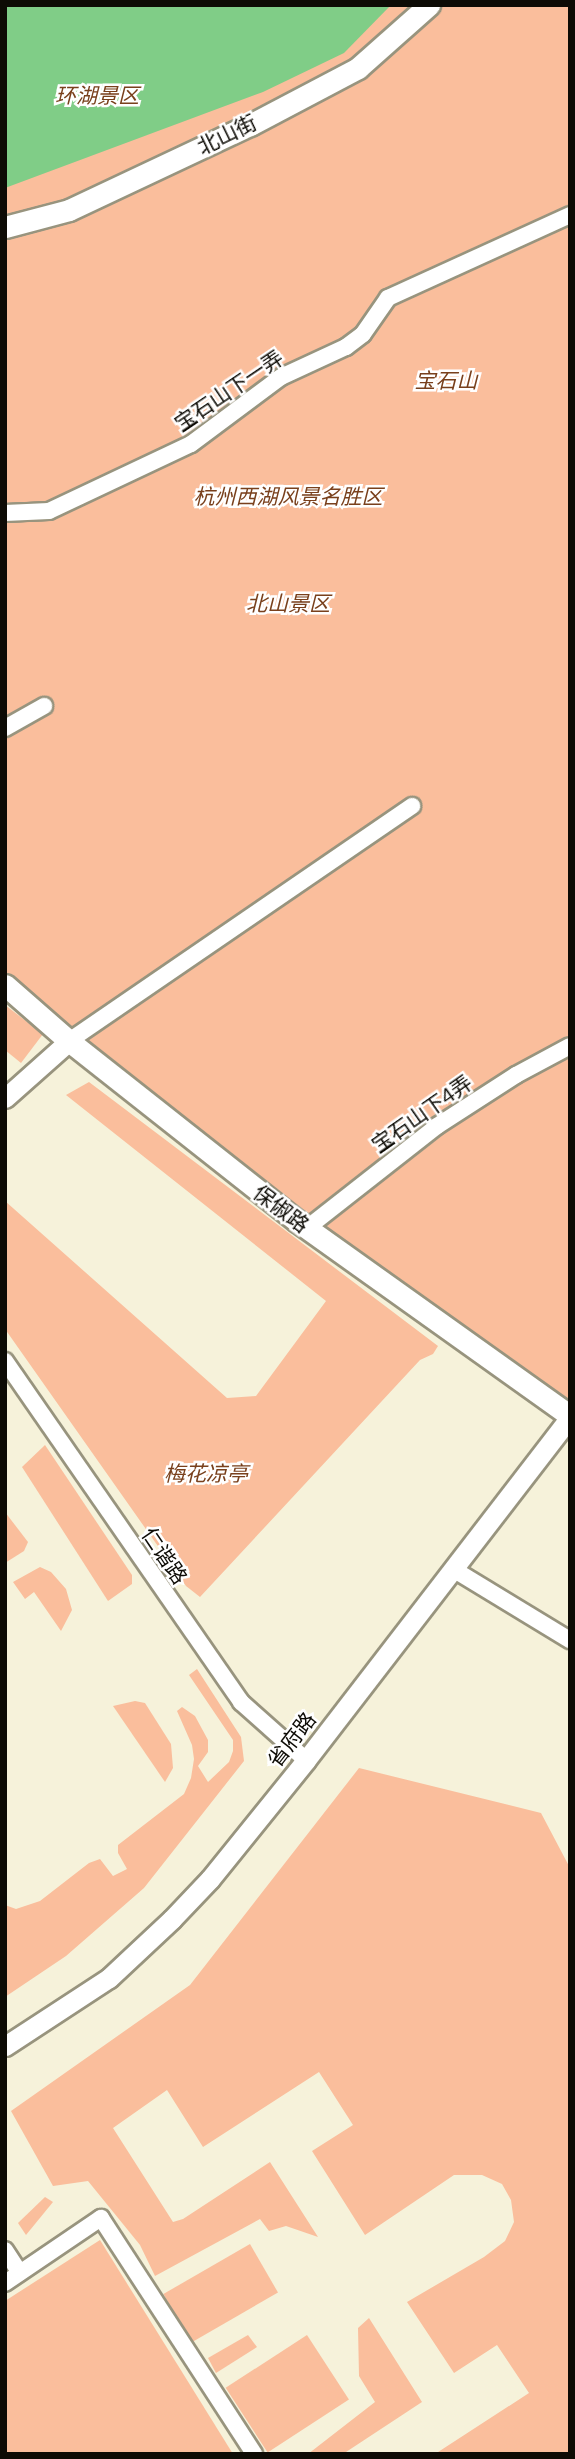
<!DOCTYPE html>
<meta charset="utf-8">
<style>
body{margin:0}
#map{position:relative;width:575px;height:2459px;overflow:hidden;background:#f6f2da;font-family:Bitter,"Noto Sans SC",serif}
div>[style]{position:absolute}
.green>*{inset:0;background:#fabe9c;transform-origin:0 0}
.water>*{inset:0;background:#80cd87}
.roads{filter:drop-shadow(2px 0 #98947e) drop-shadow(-2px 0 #98947e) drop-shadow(0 2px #98947e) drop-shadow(0 -2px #98947e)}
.minor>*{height:16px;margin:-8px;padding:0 8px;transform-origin:8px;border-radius:8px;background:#fff}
.tertiary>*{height:19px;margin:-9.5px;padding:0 9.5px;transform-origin:9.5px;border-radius:9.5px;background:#fff}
.secondary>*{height:21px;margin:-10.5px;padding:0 10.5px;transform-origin:10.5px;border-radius:10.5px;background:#fff}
span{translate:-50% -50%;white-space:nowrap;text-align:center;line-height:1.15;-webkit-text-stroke:5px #fff;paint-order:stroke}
.park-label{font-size:21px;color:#79401c;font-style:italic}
.street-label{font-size:21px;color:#0d0b05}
.frame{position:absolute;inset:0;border:7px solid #0d0b05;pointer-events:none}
</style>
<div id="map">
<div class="green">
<i style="clip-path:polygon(5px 5px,570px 5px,570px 1419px,396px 1307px,308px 1242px,5px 988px)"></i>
<i style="clip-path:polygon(5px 1005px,43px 1034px,21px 1063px,5px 1050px)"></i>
<i style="clip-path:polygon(89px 1082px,438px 1346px,433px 1354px,420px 1360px,200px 1597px,186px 1586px,5px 1329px,5px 1201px,227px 1398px,256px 1396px,326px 1301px,66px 1095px)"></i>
<i style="clip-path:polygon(45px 1445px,132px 1575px,132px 1584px,108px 1601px,22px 1467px)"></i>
<i style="clip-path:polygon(5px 1512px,28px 1542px,24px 1551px,5px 1563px)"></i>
<i style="clip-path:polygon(40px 1567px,51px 1572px,66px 1589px,72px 1610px,61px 1631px,34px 1592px,25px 1599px,13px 1582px)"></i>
<i style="clip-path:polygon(197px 1669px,241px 1737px,244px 1761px,144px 1888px,66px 1956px,5px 1997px,5px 1905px,16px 1909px,40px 1901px,89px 1863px,100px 1859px,113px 1876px,127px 1869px,118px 1853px,118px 1845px,184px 1794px,191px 1778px,194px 1759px,192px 1745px,177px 1711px,182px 1707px,195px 1716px,208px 1740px,208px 1752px,198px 1766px,208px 1782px,229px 1762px,233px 1751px,233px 1740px,189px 1675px)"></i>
<i style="clip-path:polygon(135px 1701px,145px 1703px,171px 1744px,173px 1768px,165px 1782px,113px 1706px)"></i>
<i style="clip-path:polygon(359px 1768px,541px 1813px,570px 1868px,570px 2454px,435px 2454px,529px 2393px,497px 2345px,454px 2373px,407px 2302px,484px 2257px,505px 2241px,514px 2222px,511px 2200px,502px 2184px,482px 2175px,454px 2175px,365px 2235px,312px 2151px,353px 2125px,319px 2072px,203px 2147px,167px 2090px,113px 2128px,173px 2222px,183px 2219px,270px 2162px,318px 2237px,286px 2226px,269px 2231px,260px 2219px,155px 2276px,140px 2245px,88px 2181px,53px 2186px,11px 2111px,190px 1985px)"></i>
<i style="clip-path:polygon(45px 2197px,53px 2202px,26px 2235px,18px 2223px)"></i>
<i style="clip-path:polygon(100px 2240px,233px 2454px,5px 2454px,5px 2301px)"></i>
<i style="left:250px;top:2244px;width:56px;height:100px;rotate:60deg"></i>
<i style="clip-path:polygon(369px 2318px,422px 2402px,343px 2454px,308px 2454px,375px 2402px,359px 2376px,358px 2328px)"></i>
<i style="clip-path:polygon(248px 2335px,257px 2347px,216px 2373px,208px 2358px)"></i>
<i style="left:307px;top:2335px;width:77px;height:97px;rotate:57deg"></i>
</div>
<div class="water">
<i style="clip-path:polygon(5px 5px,391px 5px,344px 53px,263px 92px,5px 188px)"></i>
</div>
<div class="roads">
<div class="minor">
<i style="left:5px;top:513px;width:44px;rotate:-2.6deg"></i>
<i style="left:49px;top:511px;width:157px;rotate:-25.3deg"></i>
<i style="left:191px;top:444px;width:112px;rotate:-36.7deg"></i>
<i style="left:281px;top:377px;width:72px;rotate:-24.8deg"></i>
<i style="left:346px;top:347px;width:21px;rotate:-37deg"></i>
<i style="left:363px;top:334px;width:44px;rotate:-55.2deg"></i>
<i style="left:388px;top:298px;width:200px;rotate:-24.5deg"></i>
<i style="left:5px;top:728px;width:45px;rotate:-29.4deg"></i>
<i style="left:69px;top:1041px;width:416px;rotate:-34.4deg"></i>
<i style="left:307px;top:1228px;width:165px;rotate:-38.1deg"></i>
<i style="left:437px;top:1126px;width:94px;rotate:-32.8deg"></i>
<i style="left:516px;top:1075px;width:61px;rotate:-28.2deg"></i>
<i style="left:5px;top:1361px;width:415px;rotate:55.3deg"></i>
<i style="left:241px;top:1702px;width:87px;rotate:41.7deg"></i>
<i style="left:453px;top:1569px;width:137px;rotate:31.3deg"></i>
<i style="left:5px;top:2250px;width:27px;rotate:57deg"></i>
<i style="left:5px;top:2283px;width:116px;rotate:-34.1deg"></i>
<i style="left:101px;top:2218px;width:281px;rotate:57deg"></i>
</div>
<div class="tertiary">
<i style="left:5px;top:1098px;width:86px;rotate:-41.7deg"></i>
<i style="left:5px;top:2046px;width:124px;rotate:-33.2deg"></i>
<i style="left:109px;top:1978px;width:86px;rotate:-43.1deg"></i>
<i style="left:172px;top:1919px;width:55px;rotate:-46.5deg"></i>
<i style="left:210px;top:1879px;width:153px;rotate:-51.1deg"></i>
<i style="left:306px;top:1760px;width:433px;rotate:-52.4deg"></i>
</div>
<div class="secondary">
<i style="left:5px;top:227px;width:66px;rotate:-14.9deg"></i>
<i style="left:69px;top:210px;width:200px;rotate:-25.2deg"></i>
<i style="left:250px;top:125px;width:122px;rotate:-27.8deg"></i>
<i style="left:358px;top:68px;width:95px;rotate:-41.6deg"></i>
<i style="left:5px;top:985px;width:85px;rotate:41.2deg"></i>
<i style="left:69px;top:1041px;width:290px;rotate:38.3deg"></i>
<i style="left:297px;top:1221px;width:335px;rotate:35.5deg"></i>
</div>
</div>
<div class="park-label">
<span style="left:97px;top:96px">环湖景区</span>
<span style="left:446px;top:381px">宝石山</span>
<span style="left:288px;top:497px">杭州西湖风景名胜区</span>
<span style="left:288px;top:604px">北山景区</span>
<span style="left:206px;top:1474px">梅花凉亭</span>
</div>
<div class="street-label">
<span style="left:227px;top:135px;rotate:-26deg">北山街</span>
<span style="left:229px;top:391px;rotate:-34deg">宝石山下一弄</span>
<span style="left:422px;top:1114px;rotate:-35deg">宝石山下4弄</span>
<span style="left:281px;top:1209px;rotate:37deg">保俶路</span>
<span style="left:164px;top:1556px;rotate:56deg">仁谐路</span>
<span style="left:292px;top:1740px;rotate:-52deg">省府路</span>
</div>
<div class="frame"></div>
</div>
